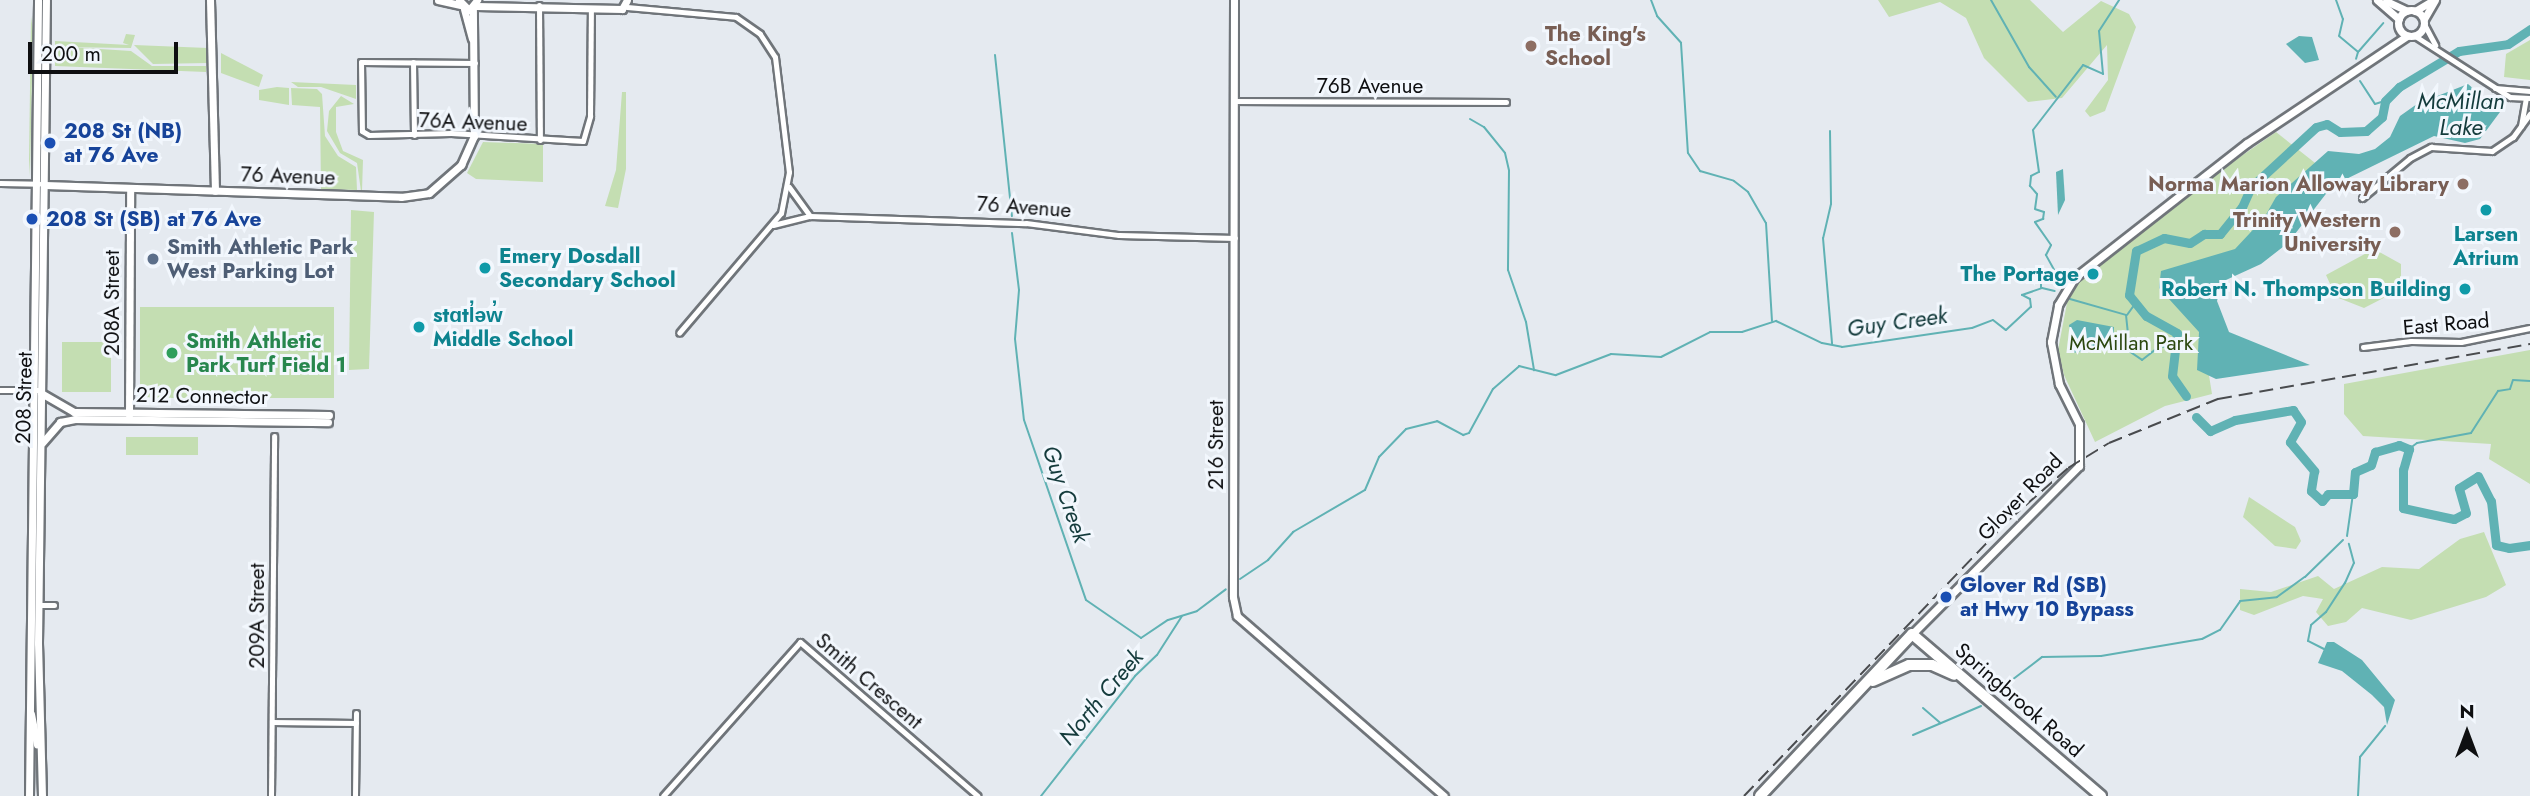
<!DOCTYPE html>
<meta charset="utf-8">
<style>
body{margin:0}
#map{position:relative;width:2530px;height:796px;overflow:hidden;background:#e5eaf0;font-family:Jost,sans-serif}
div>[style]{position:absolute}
.green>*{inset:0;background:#c4deb2;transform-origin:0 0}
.water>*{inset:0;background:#60b2b4}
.stream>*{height:2px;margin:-1px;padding:0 1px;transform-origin:1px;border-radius:1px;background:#60b2b4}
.river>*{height:9px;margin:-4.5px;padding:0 4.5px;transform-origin:4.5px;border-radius:4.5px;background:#60b2b4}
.roads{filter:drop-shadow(2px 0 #70757a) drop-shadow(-2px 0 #70757a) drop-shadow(0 2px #70757a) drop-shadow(0 -2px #70757a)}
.street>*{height:5px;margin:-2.5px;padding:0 2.5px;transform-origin:2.5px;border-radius:2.5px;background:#fff}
.secondary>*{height:7px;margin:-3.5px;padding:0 3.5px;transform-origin:3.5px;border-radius:3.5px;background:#fff}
.secondary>.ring{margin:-3.5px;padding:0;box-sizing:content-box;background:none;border:7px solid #fff;border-radius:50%}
.highway>*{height:10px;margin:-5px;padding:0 5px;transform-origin:5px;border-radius:5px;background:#fff}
.rail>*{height:2px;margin-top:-1px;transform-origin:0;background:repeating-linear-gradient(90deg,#494b4e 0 14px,transparent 0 21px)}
.dots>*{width:19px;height:19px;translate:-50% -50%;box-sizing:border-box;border:4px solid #f2f7fd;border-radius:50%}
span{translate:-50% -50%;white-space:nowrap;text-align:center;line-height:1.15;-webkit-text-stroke:6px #f2f7fd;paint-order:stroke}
.education-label{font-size:21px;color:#785e54;font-weight:700}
.left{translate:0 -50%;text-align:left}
.right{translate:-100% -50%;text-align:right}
.street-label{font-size:21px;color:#0e0f11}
.transit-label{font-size:21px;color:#164399;font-weight:700}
.culture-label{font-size:21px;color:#0d838f;font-weight:700}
.service-label{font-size:21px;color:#4e5e75;font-weight:700}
.leisure-label{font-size:21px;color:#27864d;font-weight:700}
.park-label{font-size:21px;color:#2c480f}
.water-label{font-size:23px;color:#143b3c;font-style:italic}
.north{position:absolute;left:2432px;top:698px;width:70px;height:70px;-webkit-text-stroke:5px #f2f7fd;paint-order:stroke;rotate:0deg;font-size:19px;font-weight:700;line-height:28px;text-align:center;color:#0e0f11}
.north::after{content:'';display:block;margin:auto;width:24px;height:32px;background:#0e0f11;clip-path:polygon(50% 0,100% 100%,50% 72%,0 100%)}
.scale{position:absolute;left:28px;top:42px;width:150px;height:32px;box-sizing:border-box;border:4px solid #0e0f11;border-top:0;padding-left:9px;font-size:21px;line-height:24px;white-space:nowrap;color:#0e0f11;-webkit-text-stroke:5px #f2f7fd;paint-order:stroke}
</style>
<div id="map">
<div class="green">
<i style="clip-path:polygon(1878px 0,2030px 0,2063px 32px,2101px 1px,2129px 14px,2136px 27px,2105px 111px,2090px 117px,2085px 111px,2108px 80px,2107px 45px,2062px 98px,2028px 102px,1984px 58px,1966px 18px,1940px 2px,1889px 17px)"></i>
<i style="clip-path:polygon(31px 16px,33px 32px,30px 176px,29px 160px)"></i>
<i style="clip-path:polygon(126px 34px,135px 35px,131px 48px,55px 47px,55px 41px,129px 45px,123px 43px)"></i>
<i style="clip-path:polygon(2530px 40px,2530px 80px,2504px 77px,2506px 54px)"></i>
<i style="clip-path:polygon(134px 45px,208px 48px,208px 63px,153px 64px)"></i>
<i style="clip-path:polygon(69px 47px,131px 51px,152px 66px,206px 66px,206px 72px,55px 66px,55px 50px)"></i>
<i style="clip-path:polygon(221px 53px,263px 75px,259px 87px,221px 73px)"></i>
<i style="clip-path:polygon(291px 82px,356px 85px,356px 99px,321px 87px,298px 87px)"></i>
<i style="clip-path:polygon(277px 87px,289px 88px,289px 105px,259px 100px,259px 90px)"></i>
<i style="clip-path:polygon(291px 88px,317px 89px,322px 94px,325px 136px,338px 156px,356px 167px,357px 190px,321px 189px,320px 107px,292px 105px)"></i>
<i style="clip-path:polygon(622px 92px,626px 92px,626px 169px,618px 208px,605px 206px,616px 170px)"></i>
<i style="clip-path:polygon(341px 96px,354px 104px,336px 107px,336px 132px,343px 151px,363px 160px,362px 191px,373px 194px,326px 192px,361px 191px,357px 163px,340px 153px,327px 131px,329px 111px)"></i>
<i style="clip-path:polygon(2276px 132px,2324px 170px,2196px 295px,2212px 394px,2165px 406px,2095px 442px,2064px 375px,2058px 350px,2067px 303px,2079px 281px,2152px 218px)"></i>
<i style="clip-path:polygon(483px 142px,543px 144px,543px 182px,476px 179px,467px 173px)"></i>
<i style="clip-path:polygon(351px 210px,374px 212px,369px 369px,349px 370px)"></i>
<i style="clip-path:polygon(2374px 249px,2401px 264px,2401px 278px,2407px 286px,2364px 308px,2336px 297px,2326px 275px)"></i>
<i style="left:140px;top:307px;width:194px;height:91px"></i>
<i style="left:62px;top:342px;width:49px;height:50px"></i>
<i style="clip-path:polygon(2530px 350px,2530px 484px,2489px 459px,2491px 444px,2363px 436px,2344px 414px,2344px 384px)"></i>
<i style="left:126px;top:437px;width:72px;height:18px"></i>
<i style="clip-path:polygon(2249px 497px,2295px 527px,2301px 541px,2296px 549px,2275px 546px,2243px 517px)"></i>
<i style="clip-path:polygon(2484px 532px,2506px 585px,2486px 597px,2411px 620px,2362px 608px,2346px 622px,2328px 626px,2316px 612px,2323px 599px,2303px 596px,2254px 615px,2240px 610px,2240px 589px,2271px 592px,2318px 576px,2334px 589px,2382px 567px,2419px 569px,2460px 539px)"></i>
</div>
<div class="water">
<i style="clip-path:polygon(2299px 36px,2312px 37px,2319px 60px,2305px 63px,2286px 44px)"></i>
<i style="clip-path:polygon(2468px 84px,2500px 112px,2480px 139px,2465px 143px,2434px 136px,2332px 186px,2288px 243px,2261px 264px,2226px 280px,2220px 289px,2217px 301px,2229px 332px,2310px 365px,2216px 379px,2197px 370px,2199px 332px,2159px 288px,2161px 271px,2235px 249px,2264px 218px,2276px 197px,2328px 151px,2359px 154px,2375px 149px,2390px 137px,2400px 116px,2417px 104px)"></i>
<i style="clip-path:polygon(2063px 169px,2065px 200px,2058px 215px,2056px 172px)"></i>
<i style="clip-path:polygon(2077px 320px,2114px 327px,2113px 345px,2073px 353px,2069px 325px)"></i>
<i style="clip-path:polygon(2327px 642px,2334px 642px,2362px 660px,2395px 700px,2387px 725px,2384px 707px,2372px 695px,2342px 671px,2318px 663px)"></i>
</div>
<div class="stream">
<i style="left:1651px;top:0;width:17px;rotate:69deg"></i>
<i style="left:1657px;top:16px;width:36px;rotate:48deg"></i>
<i style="left:1681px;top:43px;width:110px;rotate:86.4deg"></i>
<i style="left:1688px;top:153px;width:22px;rotate:56deg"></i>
<i style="left:1700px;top:171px;width:35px;rotate:16deg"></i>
<i style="left:1734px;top:181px;width:18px;rotate:38deg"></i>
<i style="left:1748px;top:192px;width:36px;rotate:60deg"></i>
<i style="left:1766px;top:223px;width:98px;rotate:86.5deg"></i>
<i style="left:1991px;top:0;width:77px;rotate:60.4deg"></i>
<i style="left:2029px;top:67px;width:40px;rotate:48deg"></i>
<i style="left:2336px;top:0;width:20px;rotate:70deg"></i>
<i style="left:2343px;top:19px;width:17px;rotate:103deg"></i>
<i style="left:2339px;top:36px;width:25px;rotate:40deg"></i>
<i style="left:2358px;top:52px;width:7px;rotate:106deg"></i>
<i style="left:2359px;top:51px;width:37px;rotate:-49deg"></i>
<i style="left:995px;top:55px;width:162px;rotate:84deg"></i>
<i style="left:2360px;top:81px;width:27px;rotate:57deg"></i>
<i style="left:2375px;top:104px;width:10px;rotate:-17deg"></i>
<i style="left:1470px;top:119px;width:16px;rotate:30deg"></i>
<i style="left:1484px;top:127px;width:33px;rotate:51deg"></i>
<i style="left:1505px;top:153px;width:18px;rotate:77deg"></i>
<i style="left:1509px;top:171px;width:99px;rotate:90.6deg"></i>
<i style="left:1508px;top:270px;width:55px;rotate:70.9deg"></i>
<i style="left:1526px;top:322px;width:49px;rotate:80.5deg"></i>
<i style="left:1830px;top:131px;width:73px;rotate:89.2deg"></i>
<i style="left:1831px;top:204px;width:35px;rotate:103deg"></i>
<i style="left:1823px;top:238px;width:106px;rotate:85.1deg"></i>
<i style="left:1012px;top:233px;width:57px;rotate:83deg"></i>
<i style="left:1019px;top:290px;width:49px;rotate:94.7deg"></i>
<i style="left:1015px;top:339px;width:81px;rotate:83.7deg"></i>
<i style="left:1024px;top:420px;width:190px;rotate:71deg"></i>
<i style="left:1086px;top:600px;width:67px;rotate:34.6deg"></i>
<i style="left:1141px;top:638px;width:32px;rotate:-34deg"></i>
<i style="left:1168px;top:620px;width:30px;rotate:-17deg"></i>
<i style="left:1197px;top:611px;width:36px;rotate:-37deg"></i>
<i style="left:2041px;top:288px;width:13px;rotate:-90deg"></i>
<i style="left:2041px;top:275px;width:16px"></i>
<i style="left:2057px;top:275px;width:23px;rotate:-119deg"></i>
<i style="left:2046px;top:255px;width:11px;rotate:-63deg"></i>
<i style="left:2051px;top:245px;width:28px;rotate:-125deg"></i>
<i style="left:2035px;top:222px;width:9px;rotate:-21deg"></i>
<i style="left:2043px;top:219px;width:7px;rotate:-82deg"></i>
<i style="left:2044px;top:212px;width:9px;rotate:-162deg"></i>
<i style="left:2035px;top:209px;width:15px;rotate:-82deg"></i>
<i style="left:2037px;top:194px;width:11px;rotate:-131deg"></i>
<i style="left:2030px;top:186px;width:10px;rotate:-84deg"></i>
<i style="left:2031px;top:176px;width:9px;rotate:-27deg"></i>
<i style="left:2039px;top:172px;width:42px;rotate:-98.1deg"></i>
<i style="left:2033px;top:130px;width:82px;rotate:-52.4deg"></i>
<i style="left:2083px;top:65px;width:22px;rotate:24deg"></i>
<i style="left:2103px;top:74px;width:43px;rotate:-95.3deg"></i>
<i style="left:2099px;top:31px;width:37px;rotate:-57deg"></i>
<i style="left:2070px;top:299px;width:58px;rotate:15.9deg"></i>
<i style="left:2126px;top:315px;width:19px;rotate:84deg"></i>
<i style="left:2128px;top:334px;width:14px;rotate:111deg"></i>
<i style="left:2123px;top:347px;width:23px;rotate:34deg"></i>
<i style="left:2142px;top:360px;width:23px;rotate:-38deg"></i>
<i style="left:2160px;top:346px;width:17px;rotate:10deg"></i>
<i style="left:2127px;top:315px;width:14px;rotate:-54deg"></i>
<i style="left:2113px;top:345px;width:8px;rotate:14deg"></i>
<i style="left:2409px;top:449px;width:10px;rotate:-37deg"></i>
<i style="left:2417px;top:443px;width:55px;rotate:-10.5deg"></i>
<i style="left:2471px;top:433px;width:50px;rotate:-57.3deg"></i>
<i style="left:2498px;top:391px;width:12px;rotate:-9deg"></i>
<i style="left:2510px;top:389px;width:9px;rotate:-72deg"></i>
<i style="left:2513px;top:380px;width:17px;rotate:3deg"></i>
<i style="left:2347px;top:536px;width:42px;rotate:-81.9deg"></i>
<i style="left:1240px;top:579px;width:34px;rotate:-34deg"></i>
<i style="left:1268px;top:560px;width:38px;rotate:-48deg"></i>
<i style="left:1293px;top:532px;width:83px;rotate:-30.3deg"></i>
<i style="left:1365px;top:490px;width:36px;rotate:-67deg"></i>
<i style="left:1379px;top:457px;width:39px;rotate:-46deg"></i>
<i style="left:1406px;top:429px;width:32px;rotate:-14deg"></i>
<i style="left:1437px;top:421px;width:30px;rotate:28deg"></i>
<i style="left:1463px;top:435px;width:6px;rotate:-18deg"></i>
<i style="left:1469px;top:433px;width:50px;rotate:-61.4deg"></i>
<i style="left:1493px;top:389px;width:35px;rotate:-41deg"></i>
<i style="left:1519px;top:366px;width:38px;rotate:14deg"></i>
<i style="left:1556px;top:375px;width:59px;rotate:-20.9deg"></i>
<i style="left:1611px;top:354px;width:50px;rotate:3.4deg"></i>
<i style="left:1661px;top:357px;width:55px;rotate:-27deg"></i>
<i style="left:1710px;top:332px;width:32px"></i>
<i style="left:1742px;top:332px;width:36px;rotate:-18deg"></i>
<i style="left:1776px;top:321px;width:51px;rotate:25.6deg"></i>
<i style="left:1822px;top:343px;width:20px;rotate:11deg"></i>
<i style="left:1842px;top:347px;width:131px;rotate:-8.3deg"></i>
<i style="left:1972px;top:328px;width:22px;rotate:-21deg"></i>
<i style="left:1993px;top:320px;width:16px;rotate:38deg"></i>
<i style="left:2006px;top:330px;width:34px;rotate:-43deg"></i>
<i style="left:2031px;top:307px;width:8px;rotate:-97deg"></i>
<i style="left:2030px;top:299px;width:9px;rotate:-153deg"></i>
<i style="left:2022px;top:295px;width:21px;rotate:-19deg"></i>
<i style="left:2042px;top:288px;width:13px;rotate:13deg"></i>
<i style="left:2324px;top:649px;width:18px;rotate:-153deg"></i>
<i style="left:2308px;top:641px;width:16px;rotate:-79deg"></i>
<i style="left:2311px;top:625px;width:20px;rotate:-41deg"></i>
<i style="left:2326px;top:612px;width:35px;rotate:-57deg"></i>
<i style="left:2345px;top:583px;width:22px;rotate:-66deg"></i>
<i style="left:2354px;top:563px;width:20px;rotate:-105deg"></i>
<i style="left:2004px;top:686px;width:48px;rotate:-37.3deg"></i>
<i style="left:2042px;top:657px;width:59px;rotate:-1deg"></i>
<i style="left:2101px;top:656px;width:102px;rotate:-9.6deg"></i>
<i style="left:2202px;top:639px;width:20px;rotate:-27deg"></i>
<i style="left:2220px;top:630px;width:35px;rotate:-55deg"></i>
<i style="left:2240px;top:601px;width:37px;rotate:-6deg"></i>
<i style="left:2277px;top:597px;width:34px;rotate:-36deg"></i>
<i style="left:2305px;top:577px;width:53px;rotate:-44.2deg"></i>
<i style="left:1923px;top:708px;width:23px;rotate:41deg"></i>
<i style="left:1913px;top:735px;width:74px;rotate:-23.1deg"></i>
<i style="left:1041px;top:796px;width:152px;rotate:-51.9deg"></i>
<i style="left:1135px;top:676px;width:30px;rotate:-44deg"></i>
<i style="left:1157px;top:655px;width:46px;rotate:-57.3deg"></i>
<i style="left:2358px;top:796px;width:39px;rotate:-87deg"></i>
<i style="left:2360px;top:757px;width:40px;rotate:-51deg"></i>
</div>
<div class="river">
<i style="left:2186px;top:396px;width:24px;rotate:-125deg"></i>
<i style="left:2172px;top:376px;width:43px;rotate:-83.4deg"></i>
<i style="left:2177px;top:333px;width:35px;rotate:-151deg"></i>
<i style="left:2146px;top:316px;width:27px;rotate:-129deg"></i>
<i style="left:2129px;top:295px;width:45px;rotate:-81deg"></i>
<i style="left:2136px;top:251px;width:31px;rotate:-25deg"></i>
<i style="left:2164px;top:238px;width:26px;rotate:11deg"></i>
<i style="left:2190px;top:243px;width:17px;rotate:-33deg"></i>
<i style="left:2204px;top:234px;width:16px"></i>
<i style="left:2220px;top:234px;width:35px;rotate:-51deg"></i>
<i style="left:2242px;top:207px;width:22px;rotate:-66deg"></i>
<i style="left:2251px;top:187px;width:88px;rotate:-42.7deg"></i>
<i style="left:2316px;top:127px;width:11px;rotate:-15deg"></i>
<i style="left:2327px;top:124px;width:15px;rotate:32deg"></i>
<i style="left:2340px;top:132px;width:26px;rotate:-2deg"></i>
<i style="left:2366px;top:131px;width:21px;rotate:-41deg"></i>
<i style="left:2382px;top:117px;width:16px;rotate:-79deg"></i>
<i style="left:2385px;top:101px;width:20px;rotate:-45deg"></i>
<i style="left:2399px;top:87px;width:70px;rotate:-31deg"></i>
<i style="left:2459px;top:51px;width:49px;rotate:-8.1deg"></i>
<i style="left:2508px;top:44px;width:27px;rotate:-34deg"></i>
<i style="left:2196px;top:417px;width:20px;rotate:45deg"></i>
<i style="left:2210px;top:431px;width:27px;rotate:-24deg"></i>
<i style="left:2235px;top:420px;width:59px;rotate:-9.8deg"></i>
<i style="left:2293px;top:410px;width:14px;rotate:56deg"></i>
<i style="left:2301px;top:422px;width:23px;rotate:119deg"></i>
<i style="left:2290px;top:442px;width:38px;rotate:50deg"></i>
<i style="left:2314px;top:471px;width:20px;rotate:99deg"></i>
<i style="left:2311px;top:491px;width:15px;rotate:42deg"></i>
<i style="left:2322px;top:501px;width:9px;rotate:-49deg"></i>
<i style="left:2328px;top:494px;width:25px"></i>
<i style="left:2353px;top:494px;width:22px;rotate:-85deg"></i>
<i style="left:2355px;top:472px;width:17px;rotate:-24deg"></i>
<i style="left:2371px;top:465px;width:14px;rotate:-73deg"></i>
<i style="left:2375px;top:452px;width:25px;rotate:-16deg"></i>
<i style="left:2399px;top:445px;width:11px;rotate:22deg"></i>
<i style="left:2409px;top:449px;width:22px;rotate:106deg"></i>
<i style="left:2403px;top:470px;width:38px;rotate:90deg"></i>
<i style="left:2403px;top:508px;width:52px;rotate:12.2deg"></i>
<i style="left:2454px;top:519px;width:13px;rotate:-27deg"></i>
<i style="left:2466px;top:513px;width:26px;rotate:-106deg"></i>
<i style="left:2459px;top:488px;width:22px;rotate:-32deg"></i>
<i style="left:2478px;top:476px;width:28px;rotate:63deg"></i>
<i style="left:2491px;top:501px;width:44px;rotate:83.5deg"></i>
<i style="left:2496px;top:545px;width:13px;rotate:13deg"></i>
<i style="left:2509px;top:548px;width:21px;rotate:-8deg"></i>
</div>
<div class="roads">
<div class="street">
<i style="left:539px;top:5px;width:135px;rotate:89.6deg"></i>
<i style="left:627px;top:7px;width:109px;rotate:5.2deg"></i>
<i style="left:736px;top:17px;width:29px;rotate:35deg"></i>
<i style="left:760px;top:34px;width:27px;rotate:57deg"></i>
<i style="left:775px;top:57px;width:116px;rotate:83.1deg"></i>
<i style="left:789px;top:172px;width:42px;rotate:101deg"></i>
<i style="left:781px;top:213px;width:157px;rotate:130.4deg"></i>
<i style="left:2424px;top:24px;width:24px;rotate:62deg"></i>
<i style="left:2415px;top:36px;width:113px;rotate:32.7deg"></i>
<i style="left:2510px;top:97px;width:20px;rotate:3deg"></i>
<i style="left:413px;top:62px;width:73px;rotate:89.2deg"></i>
<i style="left:475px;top:63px;width:114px;rotate:-179.5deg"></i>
<i style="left:361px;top:62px;width:69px;rotate:89.2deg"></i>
<i style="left:362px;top:131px;width:8px;rotate:30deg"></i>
<i style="left:369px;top:135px;width:82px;rotate:-1.4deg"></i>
<i style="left:451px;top:133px;width:132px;rotate:3.5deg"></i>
<i style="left:583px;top:141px;width:26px;rotate:-74deg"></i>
<i style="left:590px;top:116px;width:108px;rotate:-89.5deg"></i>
<i style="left:2495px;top:88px;width:35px;rotate:5deg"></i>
<i style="left:1234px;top:101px;width:272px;rotate:0.2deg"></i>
<i style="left:2521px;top:126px;width:28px;rotate:-80deg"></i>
<i style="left:0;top:183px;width:39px;rotate:1deg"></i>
<i style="left:789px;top:187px;width:36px;rotate:54deg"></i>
<i style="left:2362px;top:198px;width:62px;rotate:-39.8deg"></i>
<i style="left:2410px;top:158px;width:24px;rotate:-28deg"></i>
<i style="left:2431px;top:147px;width:61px;rotate:3.8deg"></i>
<i style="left:2492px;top:151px;width:25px;rotate:-34deg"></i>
<i style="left:2513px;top:137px;width:29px;rotate:-54deg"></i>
<i style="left:773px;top:225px;width:38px;rotate:-14deg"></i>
<i style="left:810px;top:216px;width:216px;rotate:1.9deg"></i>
<i style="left:1026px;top:223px;width:94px;rotate:7.4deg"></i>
<i style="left:1119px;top:235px;width:116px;rotate:1.5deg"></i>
<i style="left:2363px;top:347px;width:48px;rotate:-7.1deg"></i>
<i style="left:2411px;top:341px;width:50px;rotate:1.1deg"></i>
<i style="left:2461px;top:342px;width:70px;rotate:-11.5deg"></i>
<i style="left:0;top:390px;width:41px"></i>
<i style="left:38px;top:605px;width:16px"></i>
<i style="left:272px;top:722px;width:84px;rotate:0.7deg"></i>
<i style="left:271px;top:796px;width:360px;rotate:-89.5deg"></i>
<i style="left:355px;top:796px;width:83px;rotate:-89.3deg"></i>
<i style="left:663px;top:796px;width:206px;rotate:-48.3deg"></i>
<i style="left:800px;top:642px;width:235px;rotate:40.9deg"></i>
</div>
<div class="secondary">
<i style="left:210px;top:0;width:191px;rotate:88.5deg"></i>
<i style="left:438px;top:0;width:23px;rotate:13deg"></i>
<i style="left:459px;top:0;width:14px;rotate:45deg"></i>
<i style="left:469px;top:10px;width:13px;rotate:-51deg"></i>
<i style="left:1234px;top:0;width:597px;rotate:90.1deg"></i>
<i style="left:1233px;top:597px;width:19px;rotate:78deg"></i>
<i style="left:1237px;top:616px;width:274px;rotate:41deg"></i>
<i style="left:2377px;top:0;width:29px;rotate:41deg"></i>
<i style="left:2386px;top:1px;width:23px;rotate:25deg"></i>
<i style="left:476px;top:6px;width:146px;rotate:1.2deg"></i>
<i style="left:622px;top:9px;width:10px;rotate:-61deg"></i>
<i style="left:464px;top:9px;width:31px;rotate:75deg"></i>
<i class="ring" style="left:2398px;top:10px;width:19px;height:19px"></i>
<i style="left:2415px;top:11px;width:21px;rotate:-31deg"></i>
<i style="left:2424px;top:19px;width:22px;rotate:-60deg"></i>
<i style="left:45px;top:185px;width:356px;rotate:1.9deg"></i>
<i style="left:401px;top:197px;width:28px;rotate:-8deg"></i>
<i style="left:429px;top:193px;width:43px;rotate:-41.2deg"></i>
<i style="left:461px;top:165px;width:32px;rotate:-66deg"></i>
<i style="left:474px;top:136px;width:127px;rotate:-90.5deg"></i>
<i style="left:41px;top:393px;width:38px;rotate:30deg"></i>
<i style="left:74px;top:412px;width:255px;rotate:0.7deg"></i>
<i style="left:129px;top:415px;width:227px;rotate:-89.7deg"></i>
<i style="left:42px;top:443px;width:28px;rotate:-49deg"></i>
<i style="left:60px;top:422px;width:15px;rotate:-11deg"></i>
<i style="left:75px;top:419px;width:253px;rotate:0.7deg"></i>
<i style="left:1912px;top:634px;width:237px;rotate:-45.2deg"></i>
<i style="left:2079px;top:466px;width:42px;rotate:-90deg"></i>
<i style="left:2079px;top:424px;width:45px;rotate:-116.6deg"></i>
<i style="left:2059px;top:384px;width:43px;rotate:-100.8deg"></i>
<i style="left:2051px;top:342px;width:38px;rotate:-79deg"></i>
<i style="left:2058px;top:305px;width:31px;rotate:-59deg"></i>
<i style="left:2074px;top:278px;width:219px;rotate:-38deg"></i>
<i style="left:2247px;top:143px;width:192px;rotate:-33.8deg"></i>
<i style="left:31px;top:714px;width:31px;rotate:79deg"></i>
<i style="left:29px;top:796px;width:796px;rotate:-89.35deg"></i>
<i style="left:42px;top:796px;width:153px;rotate:-91.5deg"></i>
<i style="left:38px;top:643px;width:643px;rotate:-89.29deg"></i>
</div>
<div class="highway">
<i style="left:1873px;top:681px;width:39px;rotate:-24deg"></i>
<i style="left:1909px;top:665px;width:23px"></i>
<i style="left:1932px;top:665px;width:24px;rotate:24deg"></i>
<i style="left:1760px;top:796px;width:222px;rotate:-46.8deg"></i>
<i style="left:1912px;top:634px;width:249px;rotate:40.6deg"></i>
</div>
</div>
<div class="rail">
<i style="left:1744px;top:796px;width:384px;rotate:-46.2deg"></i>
<i style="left:2010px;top:519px;width:77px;rotate:-41.3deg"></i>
<i style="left:2068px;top:468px;width:48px;rotate:-31.4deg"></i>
<i style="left:2109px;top:443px;width:118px;rotate:-22deg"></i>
<i style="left:2218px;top:399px;width:317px;rotate:-10deg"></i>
</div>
<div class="dots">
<i style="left:1531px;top:46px;background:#8d6e63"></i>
<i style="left:50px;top:143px;background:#1a4fb4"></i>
<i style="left:2463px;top:184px;background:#8d6e63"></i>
<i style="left:2486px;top:210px;background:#0f9aa8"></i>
<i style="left:32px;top:219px;background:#1a4fb4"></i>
<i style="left:2395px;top:232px;background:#8d6e63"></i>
<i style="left:153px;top:259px;background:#5c6f8a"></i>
<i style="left:485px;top:268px;background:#0f9aa8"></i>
<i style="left:2093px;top:274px;background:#0f9aa8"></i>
<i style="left:2465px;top:289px;background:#0f9aa8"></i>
<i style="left:419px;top:327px;background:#0f9aa8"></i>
<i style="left:172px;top:353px;background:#2e9e5b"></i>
<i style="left:1946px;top:597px;background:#1a4fb4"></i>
</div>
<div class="education-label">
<span class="left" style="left:1545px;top:46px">The King's<br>School</span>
<span class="right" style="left:2449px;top:184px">Norma Marion Alloway Library</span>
<span class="right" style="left:2381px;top:232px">Trinity Western<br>University</span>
</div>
<div class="street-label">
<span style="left:1370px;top:86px">76B Avenue</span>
<span style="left:473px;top:122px;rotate:2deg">76A Avenue</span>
<span style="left:288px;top:176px;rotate:2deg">76 Avenue</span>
<span style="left:1024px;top:207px;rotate:4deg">76 Avenue</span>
<span style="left:112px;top:303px;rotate:-90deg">208A Street</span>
<span style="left:2446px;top:324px;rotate:-5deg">East Road</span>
<span style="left:202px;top:396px;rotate:1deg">212 Connector</span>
<span style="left:24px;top:398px;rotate:-89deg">208 Street</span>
<span style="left:1216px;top:445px;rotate:-90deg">216 Street</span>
<span style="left:2020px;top:497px;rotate:-46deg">Glover Road</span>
<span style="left:257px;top:616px;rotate:-90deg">209A Street</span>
<span style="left:869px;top:681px;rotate:41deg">Smith Crescent</span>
<span style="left:2019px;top:700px;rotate:41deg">Springbrook Road</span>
</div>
<div class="transit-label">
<span class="left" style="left:64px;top:143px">208 St (NB)<br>at 76 Ave</span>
<span class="left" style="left:46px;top:219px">208 St (SB) at 76 Ave</span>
<span class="left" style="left:1960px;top:597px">Glover Rd (SB)<br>at Hwy 10 Bypass</span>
</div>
<div class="culture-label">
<span style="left:2486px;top:246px">Larsen<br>Atrium</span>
<span class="left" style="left:499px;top:268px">Emery Dosdall<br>Secondary School</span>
<span class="right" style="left:2079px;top:274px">The Portage</span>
<span class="right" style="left:2451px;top:289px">Robert N. Thompson Building</span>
<span class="left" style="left:433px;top:327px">stɑtl̓əw̓<br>Middle School</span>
</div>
<div class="service-label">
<span class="left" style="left:167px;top:259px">Smith Athletic Park<br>West Parking Lot</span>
</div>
<div class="leisure-label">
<span class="left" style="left:186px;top:353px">Smith Athletic<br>Park Turf Field 1</span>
</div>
<div class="park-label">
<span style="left:2131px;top:343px">McMillan Park</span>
</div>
<div class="water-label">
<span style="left:2461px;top:114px">McMillan<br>Lake</span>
<span style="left:1897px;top:322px;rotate:-8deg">Guy Creek</span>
<span style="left:1066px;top:494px;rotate:71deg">Guy Creek</span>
<span style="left:1101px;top:697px;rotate:-50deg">North Creek</span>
</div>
<div class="north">N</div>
<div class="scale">200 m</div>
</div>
